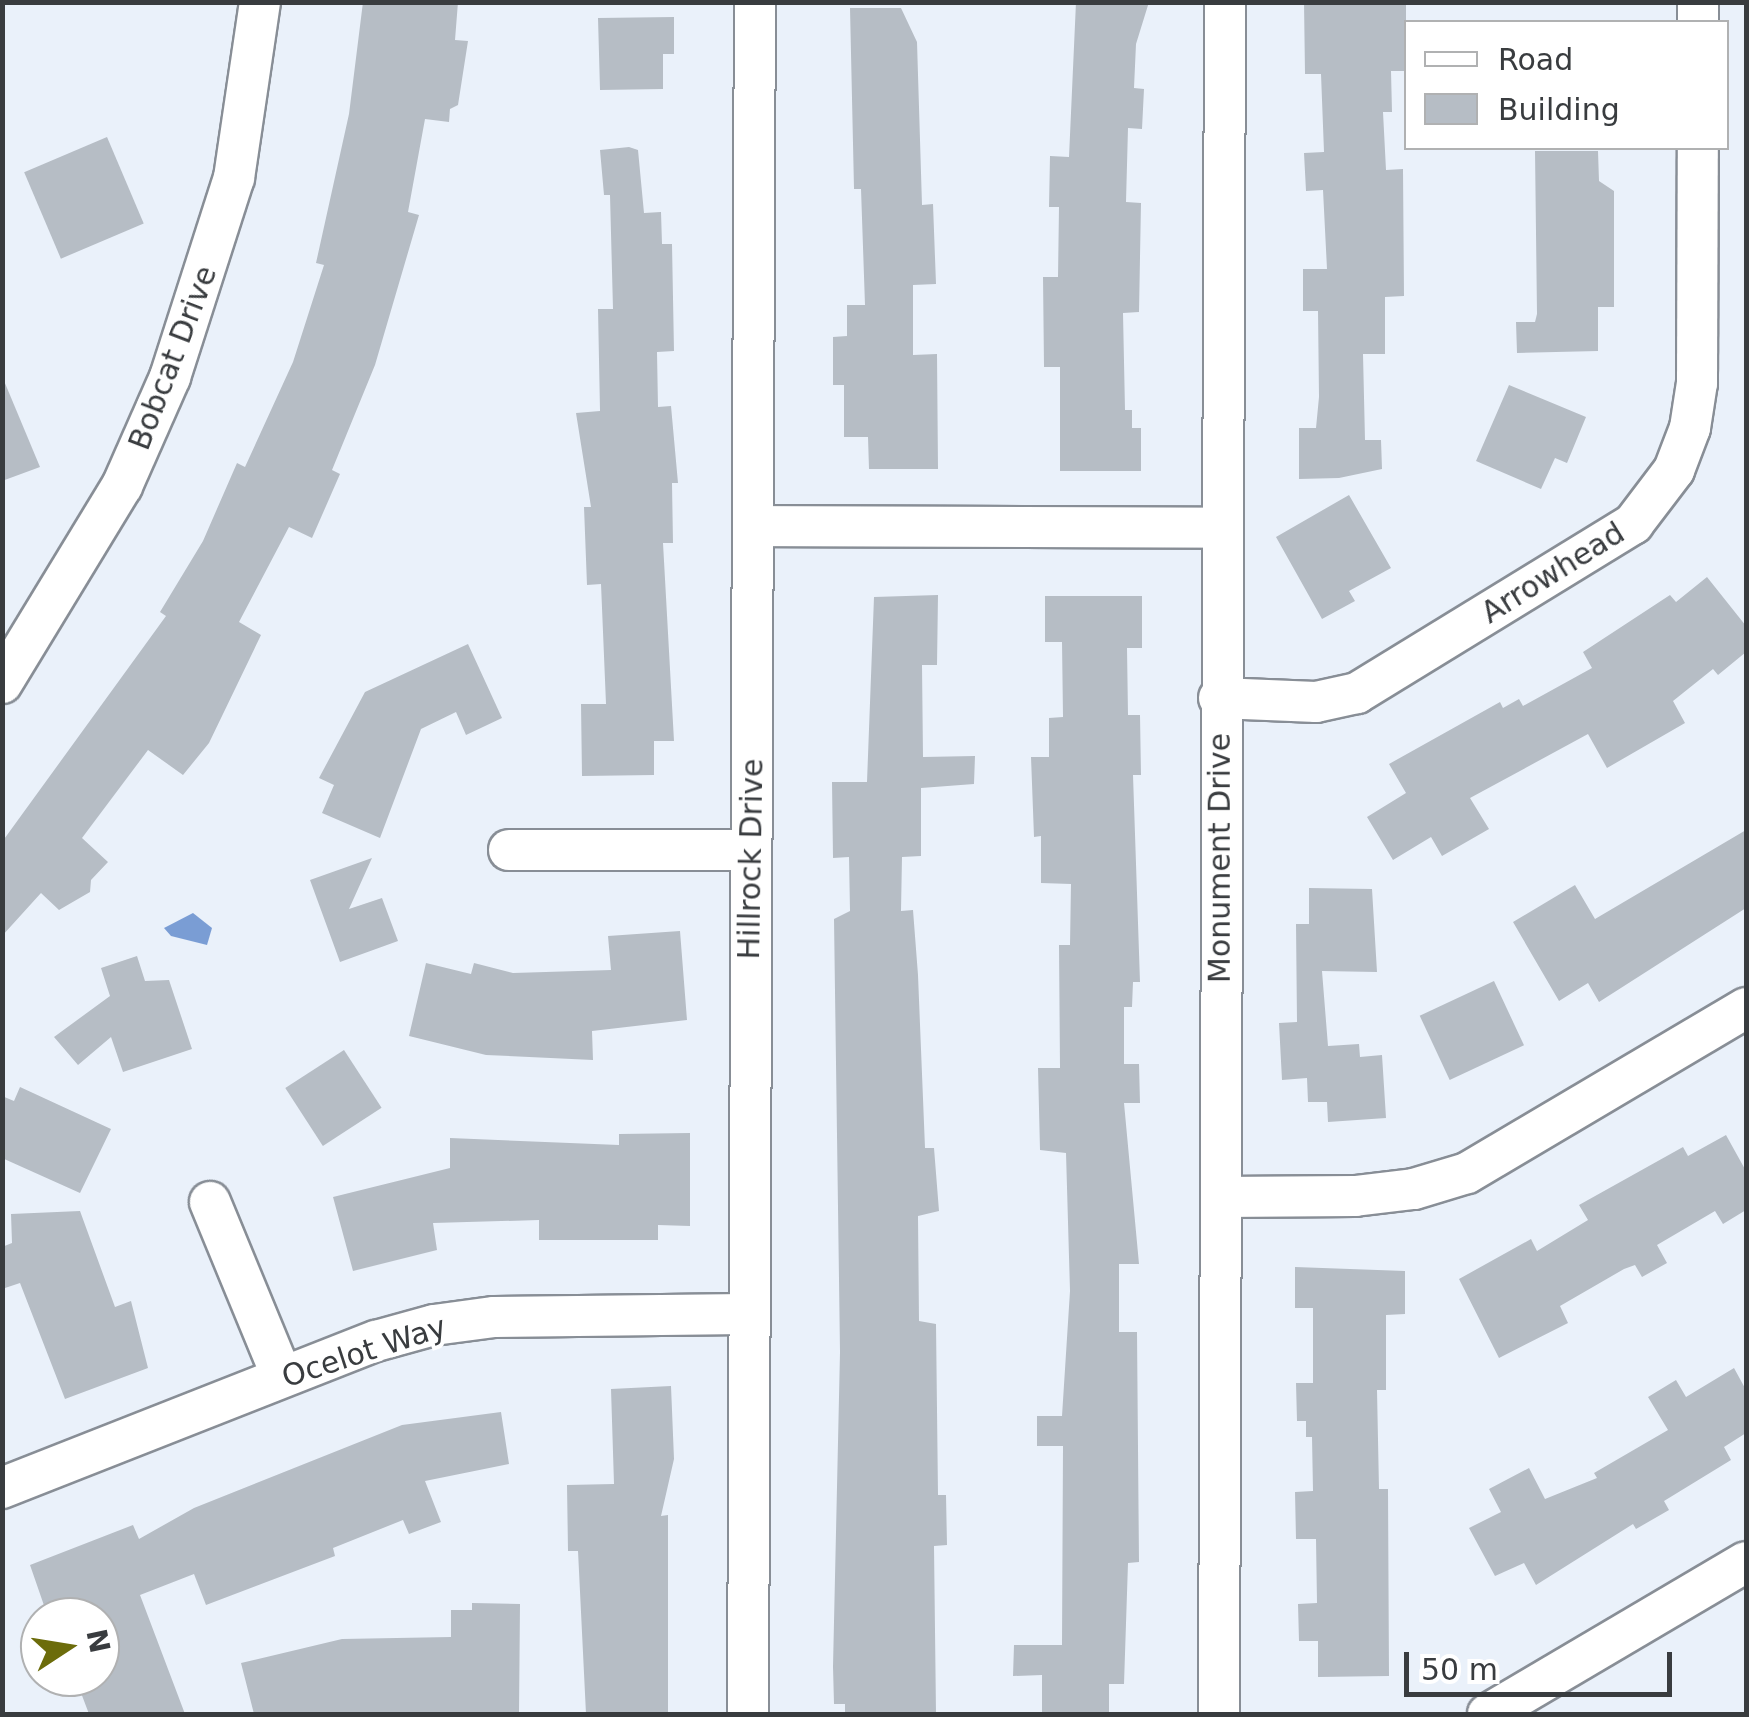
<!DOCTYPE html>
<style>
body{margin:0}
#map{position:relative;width:1749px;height:1717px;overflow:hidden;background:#eaf1fa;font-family:"DejaVu Sans",sans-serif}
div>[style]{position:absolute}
.water>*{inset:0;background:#7a9dd4}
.building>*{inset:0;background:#b6bdc5;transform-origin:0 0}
.roads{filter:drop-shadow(2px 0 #888e96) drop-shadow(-2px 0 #888e96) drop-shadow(0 2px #888e96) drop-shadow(0 -2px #888e96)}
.minor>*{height:40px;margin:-20px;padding:0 20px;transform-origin:20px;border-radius:20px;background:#fff}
span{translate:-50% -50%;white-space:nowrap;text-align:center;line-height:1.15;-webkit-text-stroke:8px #fff;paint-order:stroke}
.street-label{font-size:30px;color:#393c3f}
.frame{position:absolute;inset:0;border:5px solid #393c3f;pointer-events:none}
.legend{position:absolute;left:1404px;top:20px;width:325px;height:130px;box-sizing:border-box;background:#fff;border:2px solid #b0b1b2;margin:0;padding:12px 18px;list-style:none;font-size:30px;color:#393c3f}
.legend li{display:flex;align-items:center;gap:20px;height:50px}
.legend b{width:50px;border:2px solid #b0b1b2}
.north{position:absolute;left:20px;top:1597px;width:100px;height:100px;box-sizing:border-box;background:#fff;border:2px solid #b0b1b2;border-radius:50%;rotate:78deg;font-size:28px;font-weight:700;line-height:40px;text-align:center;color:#393c3f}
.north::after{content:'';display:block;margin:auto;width:35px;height:45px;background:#6c6c0b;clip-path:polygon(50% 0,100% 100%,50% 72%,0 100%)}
.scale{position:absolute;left:1404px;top:1652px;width:268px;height:45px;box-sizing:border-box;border:5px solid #393c3f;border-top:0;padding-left:12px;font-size:30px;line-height:35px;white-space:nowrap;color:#393c3f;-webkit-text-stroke:8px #fff;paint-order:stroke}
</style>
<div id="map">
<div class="water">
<i style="clip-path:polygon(193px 913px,212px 928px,207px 945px,171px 936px,164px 928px)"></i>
</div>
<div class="building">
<i style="clip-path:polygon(363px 2px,458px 2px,455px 40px,468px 41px,458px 105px,450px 109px,449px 122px,425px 119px,408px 212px,419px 215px,375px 365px,332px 470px,340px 474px,312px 538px,289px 527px,239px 622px,261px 635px,209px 743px,183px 775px,148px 750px,82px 838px,108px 862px,91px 880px,90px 892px,59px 910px,41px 893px,2px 936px,2px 842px,166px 616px,160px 612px,203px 541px,237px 463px,245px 467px,293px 362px,324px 265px,316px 263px,349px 114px)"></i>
<i style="clip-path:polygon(1076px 2px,1149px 2px,1136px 44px,1134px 88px,1144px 89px,1142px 129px,1128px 128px,1126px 202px,1141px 203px,1139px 312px,1123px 313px,1125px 410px,1132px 410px,1132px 428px,1141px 428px,1141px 471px,1060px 471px,1060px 367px,1044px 367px,1043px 277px,1058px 277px,1059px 207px,1049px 207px,1050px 156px,1069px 157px)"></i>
<i style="clip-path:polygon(1304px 2px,1406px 2px,1406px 71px,1391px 71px,1392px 112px,1383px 112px,1386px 170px,1403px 169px,1404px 296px,1385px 297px,1385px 354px,1363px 354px,1365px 440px,1381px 440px,1382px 469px,1339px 478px,1299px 479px,1299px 428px,1316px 428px,1319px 397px,1318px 311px,1303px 311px,1303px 269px,1327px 269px,1323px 190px,1306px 191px,1304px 153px,1324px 152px,1321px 74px,1305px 74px)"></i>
<i style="clip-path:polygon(850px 8px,901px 8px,917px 42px,922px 205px,933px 204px,936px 284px,913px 285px,913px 355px,937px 354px,938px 469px,869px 469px,868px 437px,844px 437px,844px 385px,833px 385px,833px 337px,847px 336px,847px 305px,865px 305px,861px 189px,854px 189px)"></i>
<i style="clip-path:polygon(674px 17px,674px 54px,663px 54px,663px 89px,600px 90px,598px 18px)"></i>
<i style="left:107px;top:137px;width:94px;height:90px;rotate:67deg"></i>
<i style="clip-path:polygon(629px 147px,638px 150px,644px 213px,661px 212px,662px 244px,672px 244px,674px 351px,657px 352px,658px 407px,671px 406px,678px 483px,672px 483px,673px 543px,663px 543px,674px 741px,654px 741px,654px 775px,582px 776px,581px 704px,606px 704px,601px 584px,587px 585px,584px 507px,591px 507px,576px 413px,600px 411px,598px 309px,613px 309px,610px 195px,604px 195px,600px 150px)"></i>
<i style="clip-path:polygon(1535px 151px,1598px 151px,1599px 181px,1614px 191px,1614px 307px,1598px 307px,1598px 351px,1517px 353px,1516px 322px,1535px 322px,1537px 314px)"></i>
<i style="clip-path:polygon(2px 376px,40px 467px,2px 481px)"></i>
<i style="clip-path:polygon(1509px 385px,1586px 417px,1567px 463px,1555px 458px,1541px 489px,1476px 461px)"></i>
<i style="clip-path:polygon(1349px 495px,1391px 568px,1349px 591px,1355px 601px,1322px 619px,1276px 537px)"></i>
<i style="clip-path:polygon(1707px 577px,1746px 626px,1746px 652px,1718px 675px,1713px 669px,1673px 701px,1685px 723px,1607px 768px,1588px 734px,1470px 798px,1489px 829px,1442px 856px,1431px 837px,1393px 860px,1367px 817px,1406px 793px,1389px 764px,1500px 702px,1503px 708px,1519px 699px,1523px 706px,1592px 668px,1583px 652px,1670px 595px,1676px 602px)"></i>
<i style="clip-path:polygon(938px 595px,937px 665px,922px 665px,923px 757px,975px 756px,974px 784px,921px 788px,921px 856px,902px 857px,901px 911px,913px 910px,918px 975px,925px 1148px,934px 1148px,939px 1211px,918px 1216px,919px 1321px,936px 1324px,938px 1495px,946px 1495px,947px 1545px,934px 1546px,936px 1714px,845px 1714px,845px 1704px,834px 1704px,833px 1667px,840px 1352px,834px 919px,850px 911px,849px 857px,833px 858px,832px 782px,867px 782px,874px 597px)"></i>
<i style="clip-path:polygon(1045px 596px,1142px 596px,1142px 648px,1127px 648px,1128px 715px,1140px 715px,1141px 775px,1133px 775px,1140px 982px,1133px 982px,1132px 1007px,1124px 1007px,1124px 1064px,1139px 1064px,1140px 1103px,1124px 1103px,1139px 1264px,1119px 1264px,1119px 1332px,1137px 1332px,1139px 1562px,1128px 1563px,1124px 1684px,1109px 1684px,1109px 1714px,1042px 1714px,1042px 1675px,1013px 1676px,1014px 1645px,1062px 1645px,1063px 1446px,1037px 1446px,1037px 1416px,1062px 1416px,1070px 1291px,1066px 1153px,1040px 1150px,1038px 1068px,1060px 1068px,1059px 945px,1070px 945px,1071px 884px,1041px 883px,1041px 836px,1034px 837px,1031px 757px,1049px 757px,1049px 718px,1063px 717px,1062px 642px,1045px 642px)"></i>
<i style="clip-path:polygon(468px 644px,502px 718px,466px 735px,456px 712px,421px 729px,380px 838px,322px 813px,334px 785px,319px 778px,365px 692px)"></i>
<i style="clip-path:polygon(1746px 830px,1746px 908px,1599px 1002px,1588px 983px,1559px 1001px,1513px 922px,1575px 885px,1595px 919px)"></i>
<i style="clip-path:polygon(372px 858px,349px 909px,382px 898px,398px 941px,340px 962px,310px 880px)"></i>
<i style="clip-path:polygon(1309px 888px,1372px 889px,1377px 972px,1322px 971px,1328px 1046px,1359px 1044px,1360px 1057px,1382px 1055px,1386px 1118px,1328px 1122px,1327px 1102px,1308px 1102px,1307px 1078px,1282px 1080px,1279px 1023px,1297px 1022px,1296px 924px,1309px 924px)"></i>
<i style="clip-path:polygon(680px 931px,687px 1020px,592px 1031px,593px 1060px,486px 1055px,409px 1036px,426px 963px,471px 974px,474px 963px,513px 973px,611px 970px,608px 936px)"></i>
<i style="clip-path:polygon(137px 956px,145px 981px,169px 980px,192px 1049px,123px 1072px,111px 1037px,78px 1065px,54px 1037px,110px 996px,101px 968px)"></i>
<i style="left:1494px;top:981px;width:71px;height:82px;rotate:65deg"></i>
<i style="left:344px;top:1050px;width:69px;height:70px;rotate:57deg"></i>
<i style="clip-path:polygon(20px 1087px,111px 1129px,80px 1193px,2px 1158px,2px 1096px,14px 1101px)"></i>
<i style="clip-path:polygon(690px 1133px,690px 1226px,658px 1225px,658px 1240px,539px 1240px,539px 1220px,433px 1223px,437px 1250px,353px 1271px,333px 1197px,450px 1168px,450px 1138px,619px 1145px,619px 1134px)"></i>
<i style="clip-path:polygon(1726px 1135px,1746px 1171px,1746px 1210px,1723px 1224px,1715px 1211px,1657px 1245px,1667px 1263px,1642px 1277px,1635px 1265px,1624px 1269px,1560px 1306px,1568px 1323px,1499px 1358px,1459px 1279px,1531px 1239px,1537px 1251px,1588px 1220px,1579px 1205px,1683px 1147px,1688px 1156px)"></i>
<i style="clip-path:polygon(80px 1211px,115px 1307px,131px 1301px,148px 1368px,65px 1399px,20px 1283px,2px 1289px,2px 1247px,12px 1243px,11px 1214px)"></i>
<i style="clip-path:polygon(1295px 1267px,1405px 1271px,1405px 1314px,1386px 1315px,1386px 1390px,1377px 1390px,1379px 1489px,1388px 1489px,1389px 1676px,1318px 1677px,1318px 1641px,1299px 1641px,1298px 1604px,1317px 1603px,1316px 1539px,1296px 1539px,1295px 1492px,1313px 1491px,1312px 1437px,1306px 1437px,1306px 1421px,1297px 1421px,1296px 1383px,1313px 1383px,1313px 1308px,1295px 1308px)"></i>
<i style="clip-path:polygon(1734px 1368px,1746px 1390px,1746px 1433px,1724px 1447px,1731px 1460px,1664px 1501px,1669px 1510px,1636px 1529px,1633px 1524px,1536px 1585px,1524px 1563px,1495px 1576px,1469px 1528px,1501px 1512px,1489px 1489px,1529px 1468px,1545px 1499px,1597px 1478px,1594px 1473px,1668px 1430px,1648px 1397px,1676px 1380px,1686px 1397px)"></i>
<i style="clip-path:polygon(671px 1386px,674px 1459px,661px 1516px,668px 1515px,668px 1714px,586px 1714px,578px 1551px,568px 1551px,567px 1485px,614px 1484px,611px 1389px)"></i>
<i style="clip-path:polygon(501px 1412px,509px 1464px,425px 1481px,441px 1522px,409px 1534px,403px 1520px,333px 1548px,335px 1556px,206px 1605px,194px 1574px,140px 1595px,185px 1714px,89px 1714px,75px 1677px,100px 1677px,100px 1617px,48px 1617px,30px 1565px,133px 1525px,139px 1539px,194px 1508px,402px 1425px)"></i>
<i style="clip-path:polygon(472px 1603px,520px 1604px,519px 1714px,254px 1714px,241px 1663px,342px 1639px,451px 1637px,451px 1610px,472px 1610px)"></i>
</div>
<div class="roads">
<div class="minor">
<i style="left:1698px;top:22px;width:20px;rotate:-90deg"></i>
<i style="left:755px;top:526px;width:464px;rotate:0.2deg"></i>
<i style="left:2px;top:683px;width:231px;rotate:-58.7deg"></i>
<i style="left:122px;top:486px;width:119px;rotate:-66.2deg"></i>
<i style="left:170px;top:377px;width:209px;rotate:-72.2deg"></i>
<i style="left:234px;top:178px;width:178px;rotate:-81.6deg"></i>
<i style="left:1219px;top:698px;width:97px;rotate:2.4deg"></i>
<i style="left:1316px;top:702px;width:42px;rotate:-12.4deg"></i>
<i style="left:1357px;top:693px;width:324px;rotate:-31.5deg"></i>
<i style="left:1633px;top:524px;width:68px;rotate:-52.8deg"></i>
<i style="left:1674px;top:470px;width:45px;rotate:-69.1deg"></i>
<i style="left:1690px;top:428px;width:46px;rotate:-81.2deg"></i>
<i style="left:1697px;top:383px;width:235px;rotate:-89.8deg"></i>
<i style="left:509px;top:850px;width:242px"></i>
<i style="left:1222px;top:1197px;width:133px;rotate:-0.4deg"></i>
<i style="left:1355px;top:1196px;width:59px;rotate:-6.8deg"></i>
<i style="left:1414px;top:1189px;width:55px;rotate:-16.8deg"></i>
<i style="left:1467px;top:1173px;width:324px;rotate:-30.6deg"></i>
<i style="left:210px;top:1202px;width:189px;rotate:67.6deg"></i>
<i style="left:2px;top:1488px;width:402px;rotate:-21.5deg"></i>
<i style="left:376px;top:1341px;width:60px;rotate:-15.4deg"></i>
<i style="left:434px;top:1325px;width:61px;rotate:-7.6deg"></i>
<i style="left:494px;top:1317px;width:251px;rotate:-0.7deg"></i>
<i style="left:748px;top:1714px;width:1712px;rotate:-89.77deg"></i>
<i style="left:1219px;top:1714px;width:1712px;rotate:-89.8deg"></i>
<i style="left:1488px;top:1714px;width:299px;rotate:-30.5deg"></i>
</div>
</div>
<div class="street-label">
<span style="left:173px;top:358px;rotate:-69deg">Bobcat Drive</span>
<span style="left:1553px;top:573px;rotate:-32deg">Arrowhead</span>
<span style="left:1220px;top:858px;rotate:-90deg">Monument Drive</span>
<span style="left:751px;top:859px;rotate:-89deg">Hillrock Drive</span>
<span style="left:364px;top:1352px;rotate:-18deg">Ocelot Way</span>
</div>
<div class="frame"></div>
<ul class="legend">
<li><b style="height:12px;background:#fff"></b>Road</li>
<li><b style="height:28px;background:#b6bdc5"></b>Building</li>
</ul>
<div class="north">N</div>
<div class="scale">50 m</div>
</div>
